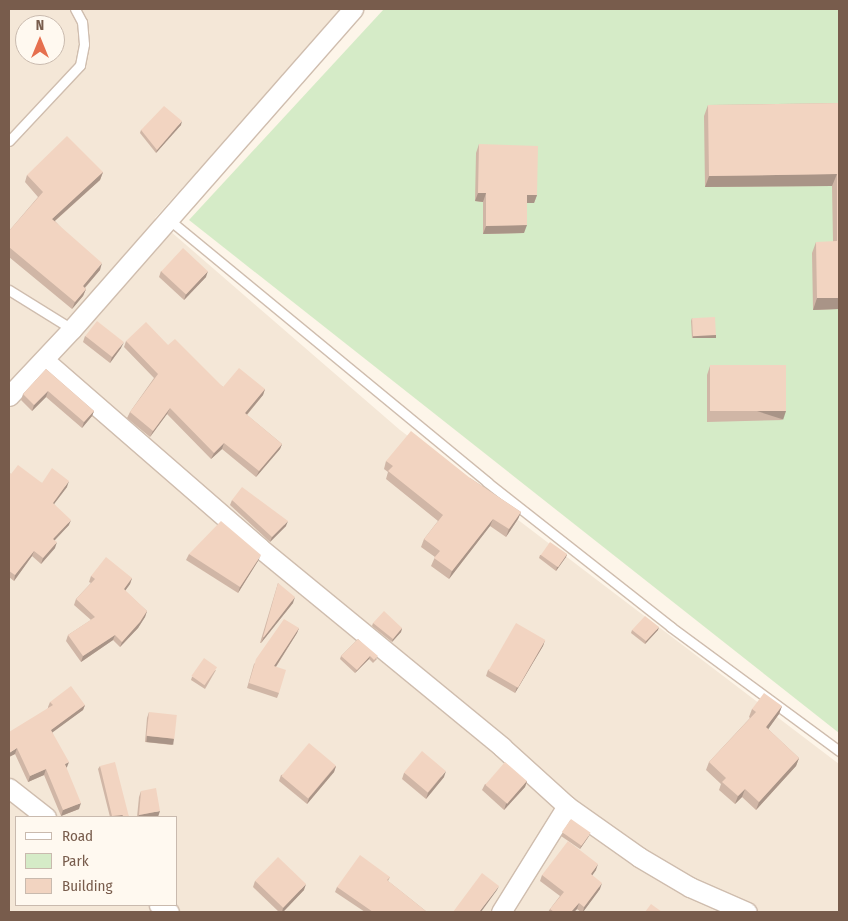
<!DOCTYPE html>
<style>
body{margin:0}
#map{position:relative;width:848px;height:921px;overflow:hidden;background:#fdf5e9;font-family:"Fira Sans Condensed",sans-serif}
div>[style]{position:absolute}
.residential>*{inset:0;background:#f4e7d7}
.green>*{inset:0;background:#d5ebc7}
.roads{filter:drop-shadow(1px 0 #cfbdae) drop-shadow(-1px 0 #cfbdae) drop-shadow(0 1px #cfbdae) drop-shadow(0 -1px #cfbdae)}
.service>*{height:9px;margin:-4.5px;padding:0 4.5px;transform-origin:4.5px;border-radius:4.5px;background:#fff}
.minor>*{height:19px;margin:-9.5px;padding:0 9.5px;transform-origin:9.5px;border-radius:9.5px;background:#fff}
.wall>*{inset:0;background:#d0b6a6}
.shaded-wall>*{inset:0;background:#a99487;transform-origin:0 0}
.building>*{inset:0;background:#f2d4c1;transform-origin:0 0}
span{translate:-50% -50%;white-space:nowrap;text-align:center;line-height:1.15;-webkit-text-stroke:4.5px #fff9f0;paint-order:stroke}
.frame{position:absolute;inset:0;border:10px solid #785c4c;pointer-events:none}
.legend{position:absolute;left:15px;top:816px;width:162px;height:90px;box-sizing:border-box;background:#fff9f0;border:1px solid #c9baae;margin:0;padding:6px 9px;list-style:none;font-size:15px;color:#785c4c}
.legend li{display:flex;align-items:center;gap:10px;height:25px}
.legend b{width:25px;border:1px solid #c9baae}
.north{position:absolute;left:15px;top:15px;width:50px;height:50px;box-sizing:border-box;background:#fff9f0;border:1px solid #c9baae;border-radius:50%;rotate:0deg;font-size:14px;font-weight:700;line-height:20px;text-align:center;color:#785c4c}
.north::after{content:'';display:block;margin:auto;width:18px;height:22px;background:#e6704f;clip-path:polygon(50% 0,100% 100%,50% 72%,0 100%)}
</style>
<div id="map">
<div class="residential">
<i style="clip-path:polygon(evenodd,9px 9px,344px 9px,155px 218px,400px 430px,839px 764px,839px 912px,9px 912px,9px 9px,25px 25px,55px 25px,55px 55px,25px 55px,25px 25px,9px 9px,16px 817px,176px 817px,176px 905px,16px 905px,16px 817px)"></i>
</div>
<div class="green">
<i style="clip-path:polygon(384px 9px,839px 9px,839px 733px,189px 220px)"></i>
</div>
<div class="roads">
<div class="service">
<i style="left:9px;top:141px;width:104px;rotate:-46.9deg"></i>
<i style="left:80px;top:65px;width:21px;rotate:-79deg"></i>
<i style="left:84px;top:44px;width:22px;rotate:-95deg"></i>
<i style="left:82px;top:22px;width:15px;rotate:-118deg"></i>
<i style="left:167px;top:218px;width:415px;rotate:39.5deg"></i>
<i style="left:487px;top:482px;width:234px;rotate:38.2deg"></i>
<i style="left:671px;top:627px;width:209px;rotate:36.4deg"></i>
<i style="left:9px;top:290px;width:74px;rotate:31.8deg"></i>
</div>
<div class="minor">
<i style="left:44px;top:360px;width:286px;rotate:41deg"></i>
<i style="left:260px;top:548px;width:313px;rotate:39.4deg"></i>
<i style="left:502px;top:747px;width:88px;rotate:42.2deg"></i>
<i style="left:567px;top:806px;width:88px;rotate:35.3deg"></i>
<i style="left:639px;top:857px;width:59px;rotate:30.5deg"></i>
<i style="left:690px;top:887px;width:62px;rotate:23.7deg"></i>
<i style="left:9px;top:396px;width:92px;rotate:-46.8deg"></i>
<i style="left:72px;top:329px;width:426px;rotate:-48.7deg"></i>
<i style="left:9px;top:788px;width:47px;rotate:38.1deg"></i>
<i style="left:159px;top:905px;width:12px;rotate:35deg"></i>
<i style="left:501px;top:912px;width:125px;rotate:-58.1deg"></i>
</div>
</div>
<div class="wall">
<i style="clip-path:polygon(839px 103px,839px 309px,813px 310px,812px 253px,816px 242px,833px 242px,832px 186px,705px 187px,704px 116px,708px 105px)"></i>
<i style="clip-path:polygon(181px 125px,156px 153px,140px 133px,141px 130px)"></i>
<i style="clip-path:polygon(479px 144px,537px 195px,534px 203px,527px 203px,524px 233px,483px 234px,483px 202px,475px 201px,476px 153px)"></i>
<i style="clip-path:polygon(103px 172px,100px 180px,55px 221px,100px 270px,85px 288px,86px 289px,83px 296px,72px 309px,9px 257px,9px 231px,38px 197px,25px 182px,27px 175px)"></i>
<i style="clip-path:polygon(161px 271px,206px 277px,184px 300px,159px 277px)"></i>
<i style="clip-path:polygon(692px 318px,714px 338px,692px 338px,691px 321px)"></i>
<i style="clip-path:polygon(85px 336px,121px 348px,110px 363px,83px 342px)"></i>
<i style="clip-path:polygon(126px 341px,168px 345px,223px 387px,265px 389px,263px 395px,247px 415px,282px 444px,280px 449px,256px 477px,222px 449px,211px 459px,167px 414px,150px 437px,127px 418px,130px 412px,154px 378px,124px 347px)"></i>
<i style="clip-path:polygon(710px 366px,783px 420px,707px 422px,707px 375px)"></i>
<i style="clip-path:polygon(46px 369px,94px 411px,92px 416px,82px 428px,46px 397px,32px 411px,21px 400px,23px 394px)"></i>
<i style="clip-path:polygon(386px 461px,470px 478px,521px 512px,518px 519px,506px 537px,490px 526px,449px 579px,431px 566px,435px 557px,421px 547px,424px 539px,438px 521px,386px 479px,388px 472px,384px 469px)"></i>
<i style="clip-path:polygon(9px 473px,11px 474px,42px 483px,67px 487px,54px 504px,69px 525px,55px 540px,55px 548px,41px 564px,32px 556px,14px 581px,9px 577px)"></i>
<i style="clip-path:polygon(232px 500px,286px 526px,270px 542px,230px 505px)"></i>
<i style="clip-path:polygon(189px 554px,258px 561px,238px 593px,186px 560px)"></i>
<i style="clip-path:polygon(567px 554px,566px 557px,556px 571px,539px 558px,540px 555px)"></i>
<i style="clip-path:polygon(91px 576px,132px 578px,130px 584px,125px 591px,147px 611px,145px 617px,138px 628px,120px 647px,113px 640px,81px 662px,66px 641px,68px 635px,91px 620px,74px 605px,76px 599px,91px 583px,89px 582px)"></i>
<i style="clip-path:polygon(278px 583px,293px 603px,261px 643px,260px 643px)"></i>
<i style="clip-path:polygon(373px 623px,402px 628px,401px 632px,392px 642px,372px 626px)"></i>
<i style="clip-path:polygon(299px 628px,297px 633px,276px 667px,279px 693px,277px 698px,247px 688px,254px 664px)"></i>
<i style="clip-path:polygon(632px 630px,658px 630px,645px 644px,631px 633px)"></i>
<i style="clip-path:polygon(358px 639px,377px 659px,373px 663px,369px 659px,355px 673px,340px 659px,341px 656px)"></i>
<i style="clip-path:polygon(545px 640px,543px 646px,515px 693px,486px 676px,488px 670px)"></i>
<i style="clip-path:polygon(216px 670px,205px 689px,191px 680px,192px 677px)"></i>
<i style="clip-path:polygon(50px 702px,85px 705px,83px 710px,52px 732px,67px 767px,66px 768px,79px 809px,61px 816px,44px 775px,28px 782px,15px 754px,9px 757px,48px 708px,48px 707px)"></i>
<i style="clip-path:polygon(782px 706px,779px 714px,768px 729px,799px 758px,796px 766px,756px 810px,742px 797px,735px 804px,719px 790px,721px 784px,706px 770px,709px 762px,750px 718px,749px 717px,752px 709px)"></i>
<i style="clip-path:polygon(149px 712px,174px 739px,172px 745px,145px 742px,147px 718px)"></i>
<i style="clip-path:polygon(100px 766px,129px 817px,110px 817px,98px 769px)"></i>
<i style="clip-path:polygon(336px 766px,334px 772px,307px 804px,279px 781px,281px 775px)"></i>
<i style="clip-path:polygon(404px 773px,444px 777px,426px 799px,402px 779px)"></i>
<i style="clip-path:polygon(527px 781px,525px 787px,504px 810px,482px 790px,485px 784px)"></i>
<i style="clip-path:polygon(141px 791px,158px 817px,137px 817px,139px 797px)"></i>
<i style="clip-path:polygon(563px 833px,589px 836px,580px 849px,561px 836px)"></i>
<i style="clip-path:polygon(596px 870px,592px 875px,600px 889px,583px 912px,581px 912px,577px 909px,574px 912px,548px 912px,550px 909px,560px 896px,540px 881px,542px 875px)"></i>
<i style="clip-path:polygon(390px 877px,388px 881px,427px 912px,365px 912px,335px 892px,337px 887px)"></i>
<i style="clip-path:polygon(255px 881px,304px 890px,283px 912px,279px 912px,253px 887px)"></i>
</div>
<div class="shaded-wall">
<i style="clip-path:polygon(182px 121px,181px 125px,156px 153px,157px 150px)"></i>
<i style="clip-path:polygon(103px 172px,100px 180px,49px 226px,52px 219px)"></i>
<i style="clip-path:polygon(837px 174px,832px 186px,705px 187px,709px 176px)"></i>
<i style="clip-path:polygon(478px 193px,486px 193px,483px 202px,475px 201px)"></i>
<i style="clip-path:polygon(527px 195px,537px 195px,534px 203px,524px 203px)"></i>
<i style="clip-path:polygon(527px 225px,524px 233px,483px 234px,486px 226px)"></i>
<i style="clip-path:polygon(102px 263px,100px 270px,80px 293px,83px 286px)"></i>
<i style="clip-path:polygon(208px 271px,206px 277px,184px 300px,186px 294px)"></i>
<i style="clip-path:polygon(86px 289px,83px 296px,72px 309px,75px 302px)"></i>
<i style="clip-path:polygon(817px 298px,839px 298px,839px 309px,813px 310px)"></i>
<i style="left:693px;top:335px;width:23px;height:3px"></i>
<i style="clip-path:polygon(124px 342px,121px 348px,110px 363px,112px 357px)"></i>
<i style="clip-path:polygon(265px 389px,263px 395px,243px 419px,245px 413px)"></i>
<i style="clip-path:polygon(48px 391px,46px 397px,32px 411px,34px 405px)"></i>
<i style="clip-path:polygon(170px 408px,167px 414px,150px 437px,153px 431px)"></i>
<i style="clip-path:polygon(94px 411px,92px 416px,82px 428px,84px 422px)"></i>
<i style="left:786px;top:411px;width:9px;height:75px;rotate:108deg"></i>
<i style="clip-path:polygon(224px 443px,222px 449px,211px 459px,214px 453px)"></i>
<i style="clip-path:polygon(282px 444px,280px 449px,256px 477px,259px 471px)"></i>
<i style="clip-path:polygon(69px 481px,67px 487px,51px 508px,53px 503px)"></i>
<i style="clip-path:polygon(521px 512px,518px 519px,506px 537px,509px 529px)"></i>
<i style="clip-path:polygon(493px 519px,490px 526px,449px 579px,452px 571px)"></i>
<i style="clip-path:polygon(71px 520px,69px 525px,51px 544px,53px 539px)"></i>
<i style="clip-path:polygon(288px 521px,286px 526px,270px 542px,272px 537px)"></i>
<i style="clip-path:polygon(57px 542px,55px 548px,41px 564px,43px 558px)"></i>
<i style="clip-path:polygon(34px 551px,32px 556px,14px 581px,15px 575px)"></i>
<i style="clip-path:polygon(567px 554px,566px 557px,556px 571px,557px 567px)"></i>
<i style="clip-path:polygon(261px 555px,258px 561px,238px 593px,240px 587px)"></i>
<i style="clip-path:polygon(132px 578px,130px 584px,122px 595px,124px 589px)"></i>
<i style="clip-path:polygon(295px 597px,293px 603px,261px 643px,264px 637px)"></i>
<i style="clip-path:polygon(147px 611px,145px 617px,138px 628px,120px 647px,122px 642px)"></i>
<i style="clip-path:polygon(659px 627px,658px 630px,645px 644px,646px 641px)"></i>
<i style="clip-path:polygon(299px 628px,297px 633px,273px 671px,274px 666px)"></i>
<i style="clip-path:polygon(402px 628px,401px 632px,392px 642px,393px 639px)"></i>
<i style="clip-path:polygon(115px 635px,113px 640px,81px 662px,83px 656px)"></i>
<i style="clip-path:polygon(545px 640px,543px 646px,515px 693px,517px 687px)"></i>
<i style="clip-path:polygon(370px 656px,369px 659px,355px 673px,357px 670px)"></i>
<i style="clip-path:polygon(85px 705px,83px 710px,49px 735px,51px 730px)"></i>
<i style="clip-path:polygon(782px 706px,779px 714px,764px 735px,766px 727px)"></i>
<i style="left:147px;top:736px;width:27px;height:6px;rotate:6deg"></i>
<i style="clip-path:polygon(17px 748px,15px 754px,9px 757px,9px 753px)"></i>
<i style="clip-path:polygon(799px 758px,796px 766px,756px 810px,759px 802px)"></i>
<i style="clip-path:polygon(69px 762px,67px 767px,63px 769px,65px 764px)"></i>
<i style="clip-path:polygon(336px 766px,334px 772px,307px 804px,309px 798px)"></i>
<i style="clip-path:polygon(46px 769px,44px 775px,28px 782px,30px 776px)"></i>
<i style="clip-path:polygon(446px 771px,444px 777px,426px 799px,428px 793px)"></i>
<i style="clip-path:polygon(527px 781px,525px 787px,504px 810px,506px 804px)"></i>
<i style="clip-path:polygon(745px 789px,742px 797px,735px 804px,738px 796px)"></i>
<i style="clip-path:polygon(81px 803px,79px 809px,61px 816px,63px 810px)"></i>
<i style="clip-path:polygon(160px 811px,158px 817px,138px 817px,139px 815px)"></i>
<i style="clip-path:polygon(123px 815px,122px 817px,111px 817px,112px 816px)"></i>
<i style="clip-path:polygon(591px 833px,589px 836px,580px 849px,581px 846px)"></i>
<i style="clip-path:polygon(598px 864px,596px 870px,589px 880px,591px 874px)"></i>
<i style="clip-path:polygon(602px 883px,600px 889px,583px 912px,584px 907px)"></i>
<i style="clip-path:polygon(306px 884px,304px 890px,283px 912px,282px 912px,283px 908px)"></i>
<i style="clip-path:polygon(499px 886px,497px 890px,481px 912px,479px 912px)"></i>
<i style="clip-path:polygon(579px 903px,577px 909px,574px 912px,571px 912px)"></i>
</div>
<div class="building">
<i style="clip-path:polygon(839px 103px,839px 298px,817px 298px,816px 242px,837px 241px,837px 174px,709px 176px,708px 105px)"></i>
<i style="clip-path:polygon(164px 106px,182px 121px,157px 150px,141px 130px)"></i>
<i style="clip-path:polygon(67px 136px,103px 172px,52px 219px,102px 263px,83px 286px,86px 289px,75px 302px,9px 247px,9px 231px,43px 192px,27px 175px)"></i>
<i style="clip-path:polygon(479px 144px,538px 146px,537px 195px,527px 195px,527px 225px,486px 226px,486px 193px,478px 193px)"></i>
<i style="left:183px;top:248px;width:34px;height:32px;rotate:43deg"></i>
<i style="left:715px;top:317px;width:18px;height:23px;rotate:87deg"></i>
<i style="left:97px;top:321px;width:34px;height:19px;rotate:38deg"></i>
<i style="clip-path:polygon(146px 322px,168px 345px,175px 339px,223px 387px,239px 368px,265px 389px,245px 413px,282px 444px,259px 471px,224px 443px,214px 453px,170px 408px,153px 431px,130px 412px,158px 374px,126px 341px)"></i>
<i style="left:786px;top:365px;width:46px;height:76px;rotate:90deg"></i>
<i style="clip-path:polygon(46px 369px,94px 411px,84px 422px,48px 391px,34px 405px,23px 394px)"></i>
<i style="clip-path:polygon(411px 431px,470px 478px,521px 512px,509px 529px,493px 519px,452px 571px,434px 558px,440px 551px,424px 539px,443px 515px,388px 471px,393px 466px,386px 461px)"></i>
<i style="clip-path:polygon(18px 465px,42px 483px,52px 468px,69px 481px,53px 503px,71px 520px,53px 539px,57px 542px,43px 558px,34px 551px,15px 575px,9px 571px,9px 473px,11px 474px)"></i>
<i style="clip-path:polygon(242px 487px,288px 521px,272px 537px,232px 500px)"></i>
<i style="clip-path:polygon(221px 521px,261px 555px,240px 587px,189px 554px)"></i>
<i style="left:550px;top:542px;width:21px;height:16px;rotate:35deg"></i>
<i style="clip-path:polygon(106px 557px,132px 578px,124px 589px,147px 611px,140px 622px,122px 642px,115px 635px,83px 656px,68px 635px,95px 617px,76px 599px,95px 579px,91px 576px)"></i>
<i style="clip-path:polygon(278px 583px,295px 597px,264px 637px,263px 637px)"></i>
<i style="clip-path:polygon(384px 611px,402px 628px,393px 639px,373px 623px)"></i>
<i style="clip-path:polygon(645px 616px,659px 627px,646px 641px,632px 630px)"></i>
<i style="clip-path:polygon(284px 619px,299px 628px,274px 666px,286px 670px,279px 693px,249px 683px,256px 659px)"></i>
<i style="left:516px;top:623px;width:34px;height:55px;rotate:30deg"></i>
<i style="clip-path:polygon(358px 639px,378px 656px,374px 660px,370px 656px,357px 670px,341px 656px)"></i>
<i style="left:204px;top:658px;width:16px;height:22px;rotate:35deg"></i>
<i style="clip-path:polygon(71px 686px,85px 705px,51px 730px,69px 762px,65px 764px,81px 803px,63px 810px,46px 769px,30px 776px,17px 748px,9px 753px,9px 732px,53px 705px,50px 702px)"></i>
<i style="clip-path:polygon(764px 693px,782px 706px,766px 727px,799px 758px,759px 802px,745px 789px,738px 796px,722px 782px,726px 778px,709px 762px,756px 712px,752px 709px)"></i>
<i style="left:149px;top:712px;width:28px;height:24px;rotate:6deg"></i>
<i style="left:309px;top:743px;width:35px;height:43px;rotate:40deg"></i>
<i style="left:422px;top:751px;width:31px;height:28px;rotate:40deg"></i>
<i style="clip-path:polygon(115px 762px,129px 817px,122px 817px,123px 815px,112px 816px,100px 766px)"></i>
<i style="left:505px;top:762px;width:29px;height:30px;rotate:41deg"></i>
<i style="clip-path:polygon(156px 788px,160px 811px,139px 815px,141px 791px)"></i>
<i style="left:571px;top:819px;width:24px;height:16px;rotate:35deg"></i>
<i style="clip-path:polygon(568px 841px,598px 864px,591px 874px,602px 883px,584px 907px,579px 903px,571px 912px,554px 912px,550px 909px,564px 892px,542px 875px)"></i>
<i style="clip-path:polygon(360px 855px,390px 877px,387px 880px,427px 912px,373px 912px,337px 887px)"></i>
<i style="left:278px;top:857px;width:39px;height:33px;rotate:44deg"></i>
<i style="clip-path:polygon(482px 873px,499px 886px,479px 912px,453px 912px)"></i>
<i style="clip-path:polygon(651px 904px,662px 912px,645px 912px)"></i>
</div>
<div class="frame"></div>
<ul class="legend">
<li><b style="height:6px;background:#fff"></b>Road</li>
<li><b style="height:14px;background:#d5ebc7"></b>Park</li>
<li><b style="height:14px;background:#f2d4c1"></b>Building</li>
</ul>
<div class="north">N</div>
</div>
